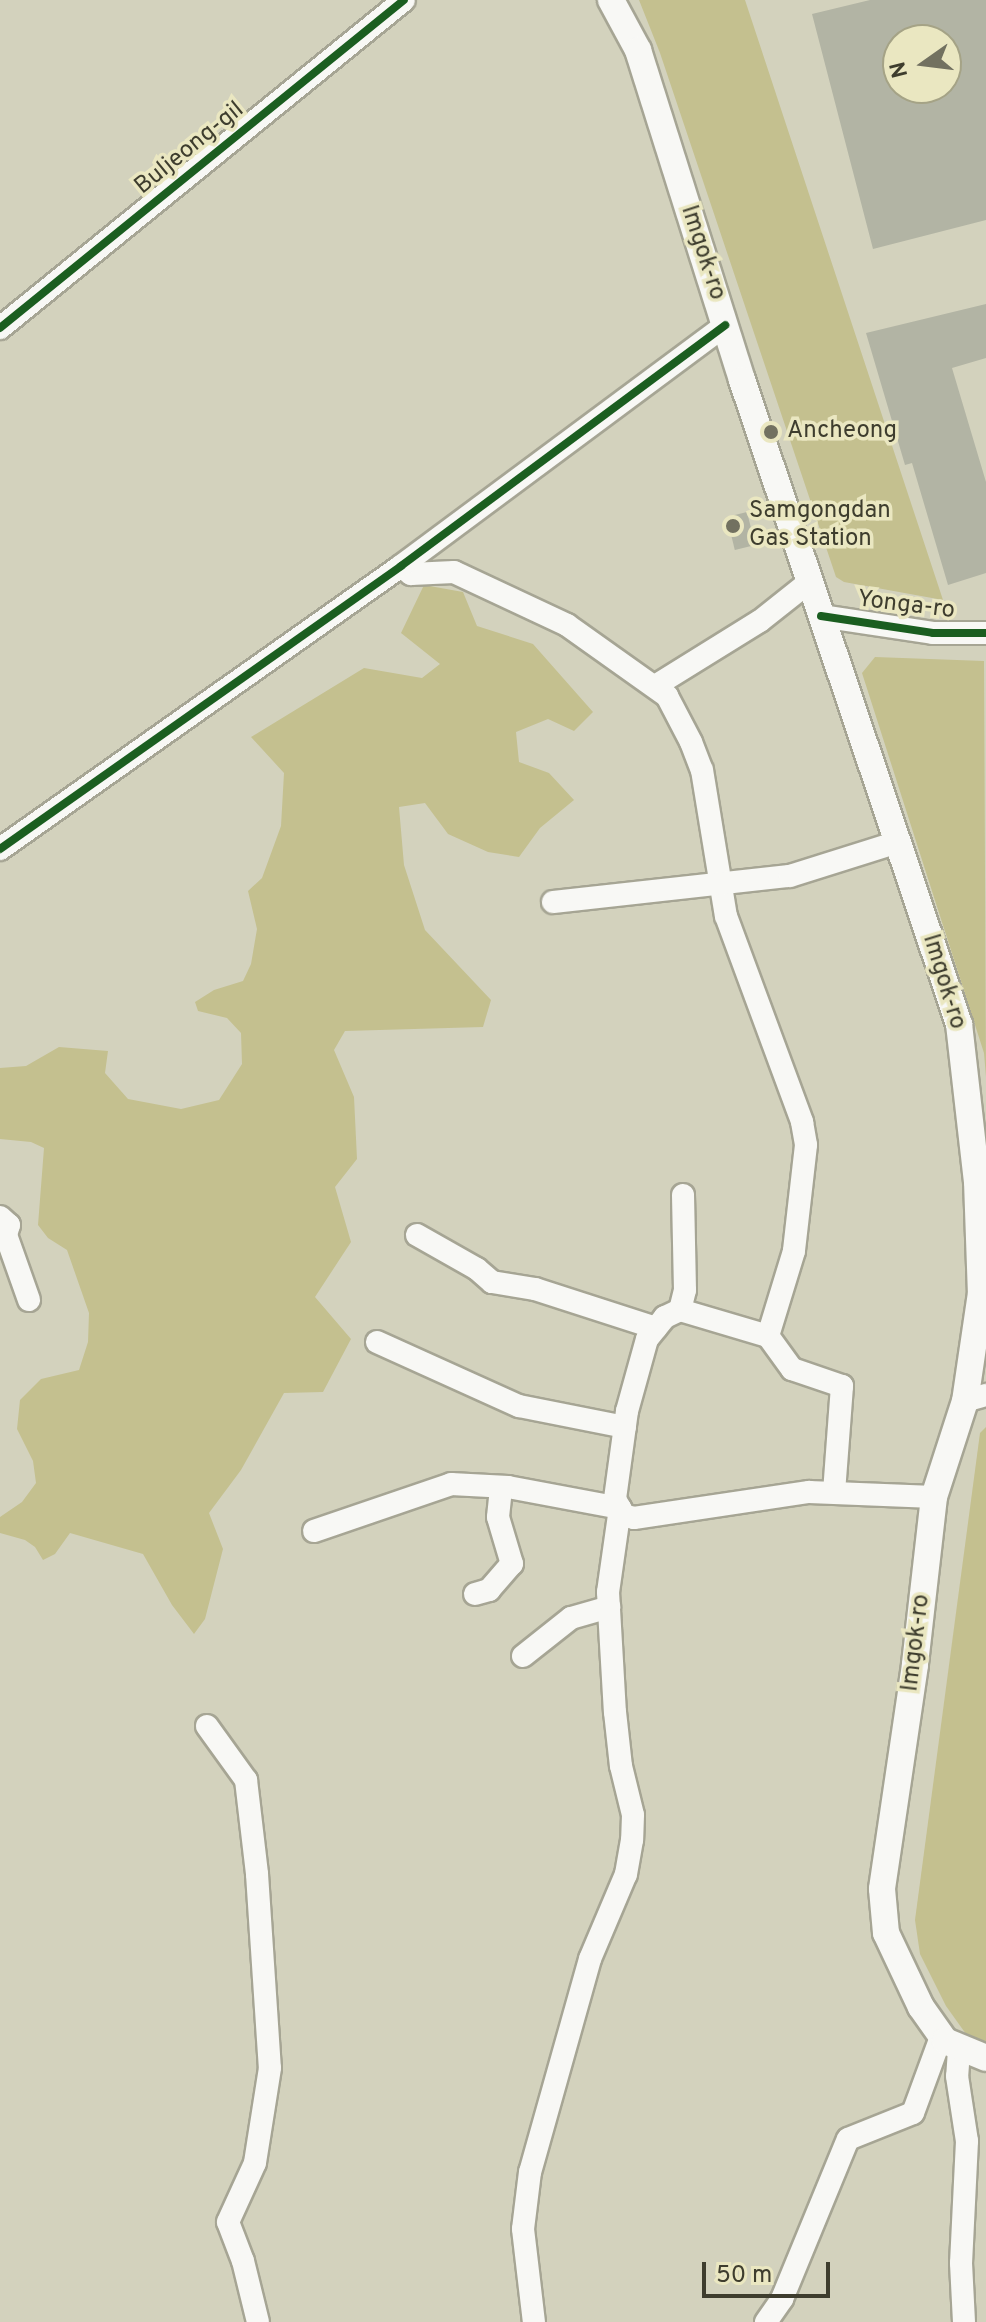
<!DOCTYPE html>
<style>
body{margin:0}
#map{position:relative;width:986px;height:2322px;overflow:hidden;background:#d3d2bd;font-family:Overpass,sans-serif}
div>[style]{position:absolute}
.green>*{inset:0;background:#c4c08f}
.building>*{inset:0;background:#b2b4a4;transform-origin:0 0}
.roads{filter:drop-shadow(2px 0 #a6a594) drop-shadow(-2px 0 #a6a594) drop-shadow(0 2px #a6a594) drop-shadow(0 -2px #a6a594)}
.minor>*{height:22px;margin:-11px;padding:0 11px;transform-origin:11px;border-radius:11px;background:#f8f8f5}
.major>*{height:26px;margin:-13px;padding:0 13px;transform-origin:13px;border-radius:13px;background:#f8f8f5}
.cycleway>*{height:8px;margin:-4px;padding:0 4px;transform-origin:4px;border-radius:4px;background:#1b5e20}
.dots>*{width:22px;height:22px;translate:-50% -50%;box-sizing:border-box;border:4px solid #eae7c1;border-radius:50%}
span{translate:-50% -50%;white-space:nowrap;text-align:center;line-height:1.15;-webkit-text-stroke:7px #eae7c1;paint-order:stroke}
.street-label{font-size:24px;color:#3e3d2e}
.poi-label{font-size:24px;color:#3e3d2e}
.left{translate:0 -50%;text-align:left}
.north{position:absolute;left:882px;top:24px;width:80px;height:80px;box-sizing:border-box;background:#eae7c1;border:2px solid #a5a386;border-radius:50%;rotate:256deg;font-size:22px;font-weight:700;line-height:32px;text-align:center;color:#3e3d2e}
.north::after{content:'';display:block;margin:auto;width:28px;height:36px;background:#727160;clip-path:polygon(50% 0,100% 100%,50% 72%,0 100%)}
.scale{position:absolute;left:702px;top:2262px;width:128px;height:36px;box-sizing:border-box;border:4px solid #3e3d2e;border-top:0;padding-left:10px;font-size:24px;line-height:28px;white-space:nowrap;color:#3e3d2e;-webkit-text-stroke:6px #eae7c1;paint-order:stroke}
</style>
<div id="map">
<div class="green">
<i style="clip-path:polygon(639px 0,745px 0,943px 600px,844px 582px,836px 577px,660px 53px)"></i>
<i style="clip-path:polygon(424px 585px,463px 592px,477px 626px,533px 644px,593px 712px,574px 731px,548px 719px,516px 732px,519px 762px,549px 773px,574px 800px,540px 828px,519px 857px,488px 852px,448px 834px,425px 803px,399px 807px,404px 865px,425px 930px,491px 1000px,483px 1027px,345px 1031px,334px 1050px,354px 1097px,357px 1159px,335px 1187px,351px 1242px,315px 1297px,351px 1339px,323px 1392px,284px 1393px,241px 1470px,209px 1513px,223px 1549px,205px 1619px,194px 1634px,172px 1605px,143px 1554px,70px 1533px,55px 1554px,43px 1560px,35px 1547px,25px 1540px,0 1533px,0 1517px,22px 1502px,36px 1483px,33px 1461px,17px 1429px,20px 1400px,41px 1379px,79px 1370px,88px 1342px,89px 1313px,67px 1250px,48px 1238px,38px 1225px,44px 1148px,31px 1142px,0 1139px,0 1068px,26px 1066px,59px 1047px,108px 1051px,105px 1073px,128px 1099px,181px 1109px,219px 1100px,242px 1064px,241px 1033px,227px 1018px,198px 1011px,195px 1002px,214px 990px,243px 981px,251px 964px,257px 929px,248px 891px,262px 878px,281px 826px,284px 773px,251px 737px,364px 668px,422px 678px,440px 664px,401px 633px)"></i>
<i style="clip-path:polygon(875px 657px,984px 661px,986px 1077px,984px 1053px,862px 673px)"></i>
<i style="clip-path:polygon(986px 1427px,986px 2051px,966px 2034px,946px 2006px,920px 1954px,915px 1920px,980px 1433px)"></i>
</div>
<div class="building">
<i style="clip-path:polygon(evenodd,870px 0,986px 0,986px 220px,873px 249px,812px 14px,870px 0,898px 40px,946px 40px,946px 88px,898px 88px,898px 40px)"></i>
<i style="clip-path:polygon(986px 304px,986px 358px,952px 368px,986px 482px,986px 573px,948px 585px,912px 463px,905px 465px,866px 333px)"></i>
<i style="left:747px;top:512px;width:34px;height:21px;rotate:76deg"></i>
</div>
<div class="roads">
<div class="minor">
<i style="left:0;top:328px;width:520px;rotate:-39.07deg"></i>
<i style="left:401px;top:566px;width:13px;rotate:39deg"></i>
<i style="left:411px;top:574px;width:43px;rotate:-2.7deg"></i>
<i style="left:454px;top:572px;width:125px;rotate:25.1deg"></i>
<i style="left:567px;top:625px;width:123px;rotate:35.4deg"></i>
<i style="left:667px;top:696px;width:52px;rotate:62.4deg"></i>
<i style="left:691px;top:742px;width:30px;rotate:69deg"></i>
<i style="left:702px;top:770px;width:148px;rotate:80.7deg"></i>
<i style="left:726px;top:916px;width:220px;rotate:69.7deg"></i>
<i style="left:802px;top:1122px;width:23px;rotate:80deg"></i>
<i style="left:806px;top:1145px;width:107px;rotate:96.5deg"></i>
<i style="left:794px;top:1251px;width:89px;rotate:107deg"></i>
<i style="left:768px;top:1336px;width:41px;rotate:54deg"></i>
<i style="left:792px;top:1369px;width:53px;rotate:18.8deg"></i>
<i style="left:842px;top:1386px;width:106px;rotate:94.3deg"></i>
<i style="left:821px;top:616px;width:113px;rotate:8.6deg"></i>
<i style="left:933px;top:633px;width:53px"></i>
<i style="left:655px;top:686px;width:123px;rotate:-31.8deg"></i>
<i style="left:760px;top:621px;width:63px;rotate:-38.5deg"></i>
<i style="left:0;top:849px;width:491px;rotate:-35.2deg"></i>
<i style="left:401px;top:566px;width:404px;rotate:-36.6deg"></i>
<i style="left:553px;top:902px;width:238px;rotate:-6.3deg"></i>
<i style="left:790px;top:876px;width:113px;rotate:-17.5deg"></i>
<i style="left:683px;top:1195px;width:95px;rotate:88.8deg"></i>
<i style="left:685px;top:1290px;width:21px;rotate:104deg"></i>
<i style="left:680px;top:1310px;width:17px;rotate:155deg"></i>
<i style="left:665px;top:1317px;width:28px;rotate:129deg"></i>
<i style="left:647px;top:1339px;width:75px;rotate:105.5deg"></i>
<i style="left:627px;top:1411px;width:89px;rotate:97.8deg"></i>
<i style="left:615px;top:1499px;width:18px;rotate:61deg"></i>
<i style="left:624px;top:1515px;width:10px;rotate:17deg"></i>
<i style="left:634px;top:1518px;width:177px;rotate:-8.5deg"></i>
<i style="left:809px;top:1492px;width:125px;rotate:2.3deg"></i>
<i style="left:0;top:1217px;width:12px;rotate:42deg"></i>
<i style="left:9px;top:1225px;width:10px;rotate:107deg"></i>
<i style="left:6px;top:1235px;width:69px;rotate:70.5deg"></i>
<i style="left:417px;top:1235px;width:69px;rotate:29.5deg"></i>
<i style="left:477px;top:1269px;width:20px;rotate:41deg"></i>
<i style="left:492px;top:1282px;width:44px;rotate:9.2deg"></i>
<i style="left:535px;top:1289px;width:127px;rotate:17.9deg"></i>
<i style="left:680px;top:1310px;width:92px;rotate:16.5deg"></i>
<i style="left:377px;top:1342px;width:156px;rotate:24.3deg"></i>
<i style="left:519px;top:1406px;width:108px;rotate:11.2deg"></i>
<i style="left:965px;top:1401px;width:22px;rotate:-16deg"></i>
<i style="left:314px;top:1531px;width:145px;rotate:-18.9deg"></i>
<i style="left:451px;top:1484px;width:57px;rotate:3deg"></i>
<i style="left:508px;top:1487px;width:114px;rotate:10.6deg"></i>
<i style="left:620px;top:1508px;width:85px;rotate:98.1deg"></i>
<i style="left:608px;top:1592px;width:120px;rotate:86.7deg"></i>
<i style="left:615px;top:1712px;width:54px;rotate:83.7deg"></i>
<i style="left:621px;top:1766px;width:50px;rotate:76.2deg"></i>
<i style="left:633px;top:1815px;width:25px;rotate:92deg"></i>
<i style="left:632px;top:1840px;width:35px;rotate:100deg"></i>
<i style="left:626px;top:1874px;width:92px;rotate:113deg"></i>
<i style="left:590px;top:1959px;width:221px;rotate:105.7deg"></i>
<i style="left:530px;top:2172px;width:57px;rotate:97deg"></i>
<i style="left:523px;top:2229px;width:94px;rotate:83.3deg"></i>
<i style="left:475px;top:1594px;width:15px;rotate:-16deg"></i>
<i style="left:489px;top:1590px;width:35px;rotate:-49deg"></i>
<i style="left:512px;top:1564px;width:49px;rotate:-106.6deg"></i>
<i style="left:498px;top:1517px;width:30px;rotate:-84deg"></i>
<i style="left:523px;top:1656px;width:61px;rotate:-38.4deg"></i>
<i style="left:571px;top:1618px;width:40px;rotate:-16deg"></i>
<i style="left:207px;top:1726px;width:67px;rotate:54.2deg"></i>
<i style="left:246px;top:1780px;width:95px;rotate:83.3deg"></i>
<i style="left:257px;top:1874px;width:194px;rotate:86.2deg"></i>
<i style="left:270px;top:2068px;width:96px;rotate:99deg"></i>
<i style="left:255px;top:2163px;width:65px;rotate:114.6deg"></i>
<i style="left:228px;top:2222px;width:42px;rotate:69deg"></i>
<i style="left:243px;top:2261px;width:63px;rotate:76.2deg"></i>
<i style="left:959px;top:2050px;width:26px;rotate:94deg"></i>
<i style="left:957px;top:2076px;width:66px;rotate:81.3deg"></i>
<i style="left:967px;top:2141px;width:122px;rotate:92.8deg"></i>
<i style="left:961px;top:2263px;width:59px;rotate:87.1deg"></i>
<i style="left:766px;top:2322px;width:28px;rotate:-55deg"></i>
<i style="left:782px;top:2299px;width:173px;rotate:-67.6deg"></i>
<i style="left:848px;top:2139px;width:70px;rotate:-21.8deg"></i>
<i style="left:913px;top:2113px;width:81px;rotate:-69.8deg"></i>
</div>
<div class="major">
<i style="left:611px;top:0;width:57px;rotate:61.6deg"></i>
<i style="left:638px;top:50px;width:346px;rotate:72.5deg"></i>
<i style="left:742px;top:380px;width:680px;rotate:71.38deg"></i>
<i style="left:959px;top:1024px;width:158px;rotate:83.5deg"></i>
<i style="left:977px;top:1181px;width:112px;rotate:88deg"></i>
<i style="left:981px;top:1293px;width:109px;rotate:98.4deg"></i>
<i style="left:965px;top:1401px;width:101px;rotate:107.9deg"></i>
<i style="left:934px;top:1497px;width:169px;rotate:96.5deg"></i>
<i style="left:915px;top:1665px;width:226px;rotate:98.4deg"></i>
<i style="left:882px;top:1889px;width:44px;rotate:84.8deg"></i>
<i style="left:886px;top:1933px;width:82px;rotate:64.7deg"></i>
<i style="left:921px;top:2007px;width:42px;rotate:54.8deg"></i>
<i style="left:945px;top:2041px;width:44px;rotate:22.5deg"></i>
</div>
</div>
<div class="cycleway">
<i style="left:0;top:328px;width:520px;rotate:-39.07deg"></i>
<i style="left:821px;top:616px;width:113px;rotate:8.6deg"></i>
<i style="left:933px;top:633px;width:53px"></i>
<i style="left:0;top:849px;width:491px;rotate:-35.2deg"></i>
<i style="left:401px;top:566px;width:404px;rotate:-36.6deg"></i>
</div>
<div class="dots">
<i style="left:771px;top:432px;background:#727160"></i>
<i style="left:733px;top:526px;background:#727160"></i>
</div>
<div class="street-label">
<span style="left:190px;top:149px;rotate:-39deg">Buljeong-gil</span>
<span style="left:702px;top:253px;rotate:72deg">Imgok-ro</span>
<span style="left:906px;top:606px;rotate:7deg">Yonga-ro</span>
<span style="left:943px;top:982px;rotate:73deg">Imgok-ro</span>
<span style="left:917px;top:1643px;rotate:-83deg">Imgok-ro</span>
</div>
<div class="poi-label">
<span class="left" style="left:787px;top:432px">Ancheong</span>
<span class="left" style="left:749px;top:526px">Samgongdan<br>Gas Station</span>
</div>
<div class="north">N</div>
<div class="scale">50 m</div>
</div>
